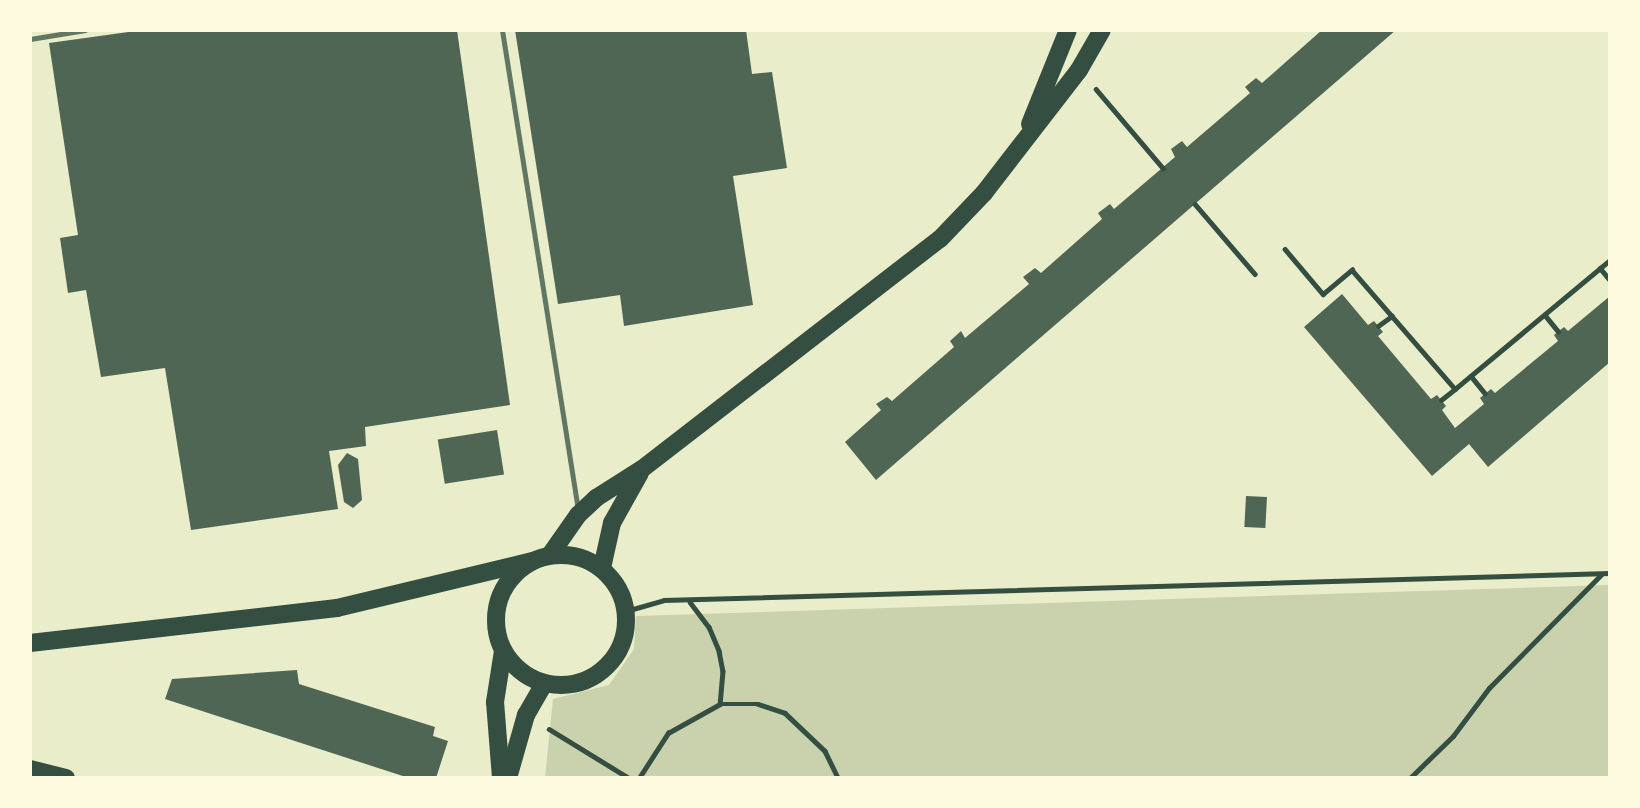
<!DOCTYPE html>
<style>
body{margin:0}
#map{position:relative;width:1640px;height:808px;overflow:hidden;background:#e9edc9;font-family:Poppins,sans-serif}
div>[style]{position:absolute}
.green>*{inset:0;background:#cad2ad}
.building>*{inset:0;background:#4f6655;transform-origin:0 0}
.path>*{height:4.5px;margin:-2.25px;padding:0 2.25px;transform-origin:2.25px;border-radius:2.25px;background:#344e41}
.service>*{height:5px;margin:-2.5px;padding:0 2.5px;transform-origin:2.5px;border-radius:2.5px;background:#617663}
.primary>*{height:18px;margin:-9px;padding:0 9px;transform-origin:9px;border-radius:9px;background:#344e41}
.primary>.ring{margin:-9px;padding:0;box-sizing:content-box;background:none;border:18px solid #344e41;border-radius:50%}
span{translate:-50% -50%;white-space:nowrap;text-align:center;line-height:1.15;-webkit-text-stroke:6px #fefae0;paint-order:stroke}
.frame{position:absolute;inset:0;border:32px solid #fefae0;pointer-events:none}
</style>
<div id="map">
<div class="green">
<i style="clip-path:polygon(1610px 585px,1610px 778px,545px 778px,553px 699px,609px 685px,634px 649px,636px 616px)"></i>
</div>
<div class="building">
<i style="clip-path:polygon(143px 30px,457px 30px,510px 405px,365px 427px,366px 446px,329px 451px,338px 509px,191px 530px,165px 368px,101px 377px,86px 290px,68px 293px,60px 238px,78px 235px,49px 43px)"></i>
<i style="clip-path:polygon(515px 30px,746px 30px,752px 74px,772px 72px,787px 168px,733px 176px,753px 305px,624px 326px,620px 295px,558px 304px)"></i>
<i style="clip-path:polygon(1322px 30px,1396px 30px,876px 480px,845px 442px,881px 410px,876px 404px,887px 397px,892px 401px,954px 347px,950px 341px,961px 331px,965px 338px,1029px 284px,1023px 277px,1035px 268px,1041px 273px,1102px 219px,1098px 213px,1110px 204px,1114px 209px,1175px 157px,1171px 149px,1182px 141px,1187px 147px,1250px 93px,1245px 87px,1256px 78px,1262px 83px)"></i>
<i style="clip-path:polygon(1342px 294px,1368px 325px,1374px 321px,1378px 326px,1383px 332px,1378px 336px,1431px 399px,1437px 395px,1441px 400px,1446px 406px,1442px 410px,1455px 428px,1484px 404px,1480px 398px,1491px 389px,1495px 393px,1558px 341px,1554px 335px,1564px 327px,1568px 331px,1610px 296px,1610px 362px,1488px 467px,1469px 444px,1432px 476px,1304px 327px)"></i>
<i style="left:497px;top:430px;width:45px;height:60px;rotate:81deg"></i>
<i style="clip-path:polygon(347px 453px,358px 459px,362px 500px,353px 508px,344px 502px,338px 465px)"></i>
<i style="left:1246px;top:496px;width:21px;height:31px;rotate:3deg"></i>
<i style="clip-path:polygon(297px 670px,299px 684px,435px 727px,433px 736px,448px 741px,436px 778px,409px 778px,165px 699px,172px 679px)"></i>
</div>
<div class="path">
<i style="left:1096px;top:89px;width:104px;rotate:49.7deg"></i>
<i style="left:1195px;top:204px;width:92px;rotate:49.4deg"></i>
<i style="left:1285px;top:249px;width:59px;rotate:49.8deg"></i>
<i style="left:1323px;top:294px;width:38px;rotate:-40deg"></i>
<i style="left:1352px;top:270px;width:157px;rotate:49.1deg"></i>
<i style="left:1455px;top:389px;width:202px;rotate:-39.8deg"></i>
<i style="left:1600px;top:268px;width:16px;rotate:50deg"></i>
<i style="left:1545px;top:315px;width:21px;rotate:51deg"></i>
<i style="left:1378px;top:326px;width:17px;rotate:-36deg"></i>
<i style="left:1471px;top:376px;width:22px;rotate:51deg"></i>
<i style="left:1441px;top:400px;width:18px;rotate:-38deg"></i>
<i style="left:690px;top:602px;width:31px;rotate:53deg"></i>
<i style="left:709px;top:627px;width:26px;rotate:67deg"></i>
<i style="left:719px;top:651px;width:20px;rotate:79deg"></i>
<i style="left:723px;top:671px;width:33px;rotate:95deg"></i>
<i style="left:626px;top:611px;width:40px;rotate:-16deg"></i>
<i style="left:664px;top:600px;width:946px;rotate:-1.63deg"></i>
<i style="left:549px;top:729px;width:94px;rotate:31.5deg"></i>
<i style="left:639px;top:778px;width:54px;rotate:-57.2deg"></i>
<i style="left:668px;top:733px;width:60px;rotate:-29.1deg"></i>
<i style="left:720px;top:704px;width:38px"></i>
<i style="left:758px;top:704px;width:28px;rotate:18deg"></i>
<i style="left:785px;top:713px;width:55px;rotate:43.5deg"></i>
<i style="left:825px;top:751px;width:30px;rotate:64deg"></i>
<i style="left:1410px;top:778px;width:60px;rotate:-44.3deg"></i>
<i style="left:1453px;top:736px;width:60px;rotate:-53.1deg"></i>
<i style="left:1489px;top:688px;width:159px;rotate:-45.3deg"></i>
</div>
<div class="service">
<i style="left:502px;top:30px;width:487px;rotate:81deg"></i>
<i style="left:30px;top:39px;width:56px;rotate:-9.3deg"></i>
</div>
<div class="primary">
<i style="left:1030px;top:124px;width:101px;rotate:-68deg"></i>
<i class="ring" style="left:496px;top:555px;width:112px;height:112px"></i>
<i style="left:550px;top:555px;width:49px;rotate:-55deg"></i>
<i style="left:578px;top:515px;width:25px;rotate:-43deg"></i>
<i style="left:596px;top:498px;width:54px;rotate:-32.2deg"></i>
<i style="left:642px;top:469px;width:376px;rotate:-37.7deg"></i>
<i style="left:940px;top:239px;width:64px;rotate:-46.3deg"></i>
<i style="left:984px;top:193px;width:155px;rotate:-52.3deg"></i>
<i style="left:1079px;top:70px;width:46px;rotate:-60.1deg"></i>
<i style="left:602px;top:568px;width:46px;rotate:-77.5deg"></i>
<i style="left:612px;top:523px;width:57px;rotate:-60.8deg"></i>
<i style="left:30px;top:643px;width:309px;rotate:-6.5deg"></i>
<i style="left:337px;top:608px;width:202px;rotate:-13.5deg"></i>
<i style="left:30px;top:769px;width:37px;rotate:14deg"></i>
<i style="left:501px;top:778px;width:76px;rotate:-94.5deg"></i>
<i style="left:495px;top:702px;width:52px;rotate:-81.1deg"></i>
<i style="left:508px;top:778px;width:66px;rotate:-74.1deg"></i>
<i style="left:526px;top:715px;width:36px;rotate:-60deg"></i>
</div>
<div class="frame"></div>
</div>
